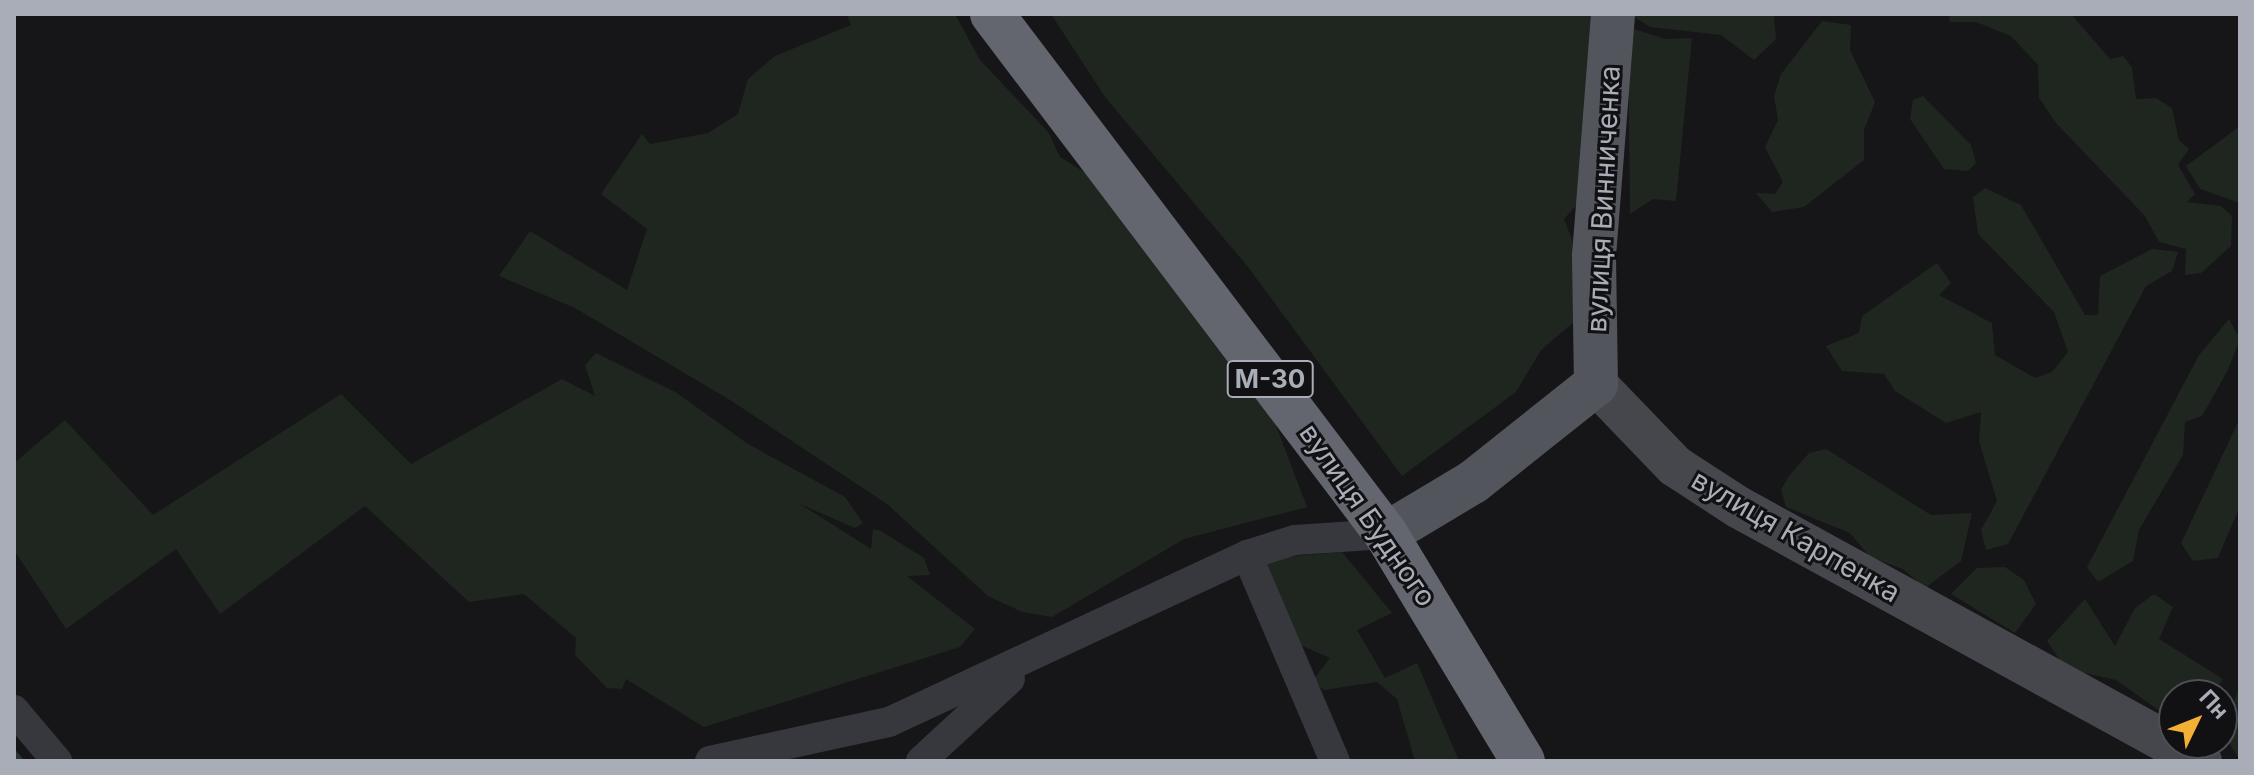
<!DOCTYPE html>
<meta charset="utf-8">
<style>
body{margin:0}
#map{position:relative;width:2254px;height:775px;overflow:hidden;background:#161618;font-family:Inter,sans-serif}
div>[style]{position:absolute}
.green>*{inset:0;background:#1e261f}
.stream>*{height:7px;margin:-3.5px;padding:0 3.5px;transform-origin:3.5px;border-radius:3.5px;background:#2c353c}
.street>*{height:30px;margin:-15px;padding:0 15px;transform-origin:15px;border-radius:15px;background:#37383d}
.secondary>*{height:42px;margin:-21px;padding:0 21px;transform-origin:21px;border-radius:21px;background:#45474d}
.primary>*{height:44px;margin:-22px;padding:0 22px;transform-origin:22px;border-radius:22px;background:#53555c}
.highway>*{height:44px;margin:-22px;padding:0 22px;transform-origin:22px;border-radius:22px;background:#63666e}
span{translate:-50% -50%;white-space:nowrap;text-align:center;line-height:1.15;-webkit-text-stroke:6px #111113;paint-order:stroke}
.shield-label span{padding:2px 6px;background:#111113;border:2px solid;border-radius:6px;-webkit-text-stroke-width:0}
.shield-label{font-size:26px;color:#a8adb8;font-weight:700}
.street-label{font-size:28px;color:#a8adb8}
.frame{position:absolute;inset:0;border:16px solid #a8adb8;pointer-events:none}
.north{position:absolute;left:2158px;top:679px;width:80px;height:80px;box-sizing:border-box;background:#111113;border:2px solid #4d4f55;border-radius:50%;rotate:47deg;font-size:22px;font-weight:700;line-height:32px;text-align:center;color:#a8adb8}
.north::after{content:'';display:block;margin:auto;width:28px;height:36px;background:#f2b134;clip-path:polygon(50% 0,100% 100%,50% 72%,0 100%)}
</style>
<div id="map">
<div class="green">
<i style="clip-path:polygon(847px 14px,955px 14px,980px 60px,1049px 133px,1060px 157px,1102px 183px,1275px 423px,1307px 507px,1184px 539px,1052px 617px,1022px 612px,988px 596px,887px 504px,730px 400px,575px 308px,499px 276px,530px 231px,627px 290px,647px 229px,601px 194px,642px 134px,650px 144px,708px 133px,738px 114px,748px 79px,775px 56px,851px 25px)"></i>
<i style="clip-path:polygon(1051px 14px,1605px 14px,1593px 186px,1564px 219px,1574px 245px,1576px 320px,1541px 350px,1516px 392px,1402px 476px,1248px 267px,1105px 97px)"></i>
<i style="clip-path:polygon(1630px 14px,1774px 14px,1776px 39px,1754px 60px,1721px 35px,1650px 27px)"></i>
<i style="clip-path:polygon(2071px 14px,2110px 59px,2123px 56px,2132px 67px,2136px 99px,2156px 98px,2172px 108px,2179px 140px,2189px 149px,2178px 165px,2195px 194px,2187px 202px,2221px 206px,2232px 216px,2231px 246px,2201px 273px,2185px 275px,2186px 249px,2159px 242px,2145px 216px,2056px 123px,2039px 98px,2038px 65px,2011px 36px,1976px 22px,1950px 22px,1949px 16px)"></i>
<i style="clip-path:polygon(1822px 21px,1851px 25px,1850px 50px,1875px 102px,1864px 130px,1864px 160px,1804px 207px,1772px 212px,1756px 193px,1775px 194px,1783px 182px,1765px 147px,1778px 120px,1774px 96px,1781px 74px)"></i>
<i style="clip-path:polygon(1628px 27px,1665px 39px,1692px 38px,1676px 201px,1653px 199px,1630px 214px)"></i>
<i style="clip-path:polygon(1923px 96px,1971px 145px,1976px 163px,1968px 171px,1944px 169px,1910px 119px,1913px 100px)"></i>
<i style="clip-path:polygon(2240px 126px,2240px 203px,2200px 189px,2186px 166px)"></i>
<i style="clip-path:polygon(1985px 188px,2021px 205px,2085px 315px,2098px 315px,2100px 276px,2152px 249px,2178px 252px,2172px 271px,2146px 286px,2008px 544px,1986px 550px,1981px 530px,1997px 501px,1979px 441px,1981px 412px,1946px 423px,1895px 391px,1884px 374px,1842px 371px,1826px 346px,1859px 333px,1862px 316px,1937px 263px,1951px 283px,1939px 295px,1992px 323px,1995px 355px,2035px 378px,2052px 372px,2068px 352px,2054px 312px,1978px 234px,1973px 197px)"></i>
<i style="clip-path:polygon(2229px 319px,2240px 339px,2228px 370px,2202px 416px,2185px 422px,2183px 455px,2139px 530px,2133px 561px,2098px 582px,2087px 567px,2199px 355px)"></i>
<i style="clip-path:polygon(596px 353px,677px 393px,748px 444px,845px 497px,863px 523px,855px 528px,800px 504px,871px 549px,873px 529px,881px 531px,924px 558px,930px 575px,907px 576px,975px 629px,960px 647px,704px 727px,626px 679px,622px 689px,607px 688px,575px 655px,576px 638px,524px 594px,469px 602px,365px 506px,220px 614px,176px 549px,66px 629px,14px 550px,14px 463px,65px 420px,153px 515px,341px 394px,411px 464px,562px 379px,595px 396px,585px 365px)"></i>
<i style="clip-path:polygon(2240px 418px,2240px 506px,2218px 558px,2193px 561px,2181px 543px)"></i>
<i style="clip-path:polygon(1826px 449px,1931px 515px,1972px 513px,1961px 561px,1925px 588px,1903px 569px,1870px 557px,1850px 533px,1786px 507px,1781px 490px,1788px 477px,1809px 453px)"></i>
<i style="clip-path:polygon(1342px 552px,1392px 613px,1357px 630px,1385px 678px,1417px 663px,1459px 761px,1415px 761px,1397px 699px,1377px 682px,1324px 690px,1312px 681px,1330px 658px,1298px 644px,1261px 566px,1270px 558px)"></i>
<i style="clip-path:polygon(2005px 567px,2024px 580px,2036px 604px,2015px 633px,1951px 594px,1977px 568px)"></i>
<i style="clip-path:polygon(2154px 594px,2173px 607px,2159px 639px,2223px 679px,2212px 695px,2174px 695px,2174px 721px,2116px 680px,2066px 669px,2047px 641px,2085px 599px,2115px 646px,2135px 608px)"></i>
<i style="clip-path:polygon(2240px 685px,2240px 760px,2223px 733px)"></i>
</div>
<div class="stream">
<i style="left:14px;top:754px;width:9px;rotate:49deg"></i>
</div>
<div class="street">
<i style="left:1247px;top:555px;width:224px;rotate:66.9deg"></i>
<i style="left:14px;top:710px;width:67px;rotate:49.9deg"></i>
<i style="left:710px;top:761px;width:183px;rotate:-12.3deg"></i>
<i style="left:889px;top:722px;width:395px;rotate:-25deg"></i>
<i style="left:1247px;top:555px;width:50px;rotate:-17.4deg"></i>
<i style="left:1295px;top:540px;width:91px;rotate:-3.8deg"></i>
<i style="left:921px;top:761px;width:121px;rotate:-42.7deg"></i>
</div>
<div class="secondary">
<i style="left:1596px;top:384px;width:114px;rotate:46.1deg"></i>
<i style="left:1675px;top:466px;width:75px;rotate:33.1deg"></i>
<i style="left:1738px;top:507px;width:528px;rotate:28.75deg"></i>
</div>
<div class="primary">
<i style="left:1386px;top:534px;width:101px;rotate:-30.9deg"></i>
<i style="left:1473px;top:482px;width:157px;rotate:-38.5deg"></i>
<i style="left:1596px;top:384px;width:128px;rotate:-90.9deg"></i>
<i style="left:1594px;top:256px;width:243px;rotate:-85.5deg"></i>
</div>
<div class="highway">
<i style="left:992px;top:14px;width:652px;rotate:52.85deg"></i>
<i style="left:1386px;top:534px;width:265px;rotate:58.9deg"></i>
</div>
<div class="shield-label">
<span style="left:1270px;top:379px">М-30</span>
</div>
<div class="street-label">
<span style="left:1603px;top:199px;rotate:-87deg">вулиця Винниченка</span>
<span style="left:1368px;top:515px;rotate:55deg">вулиця Будного</span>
<span style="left:1796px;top:536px;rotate:30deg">вулиця Карпенка</span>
</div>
<div class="frame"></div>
<div class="north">Пн</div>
</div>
